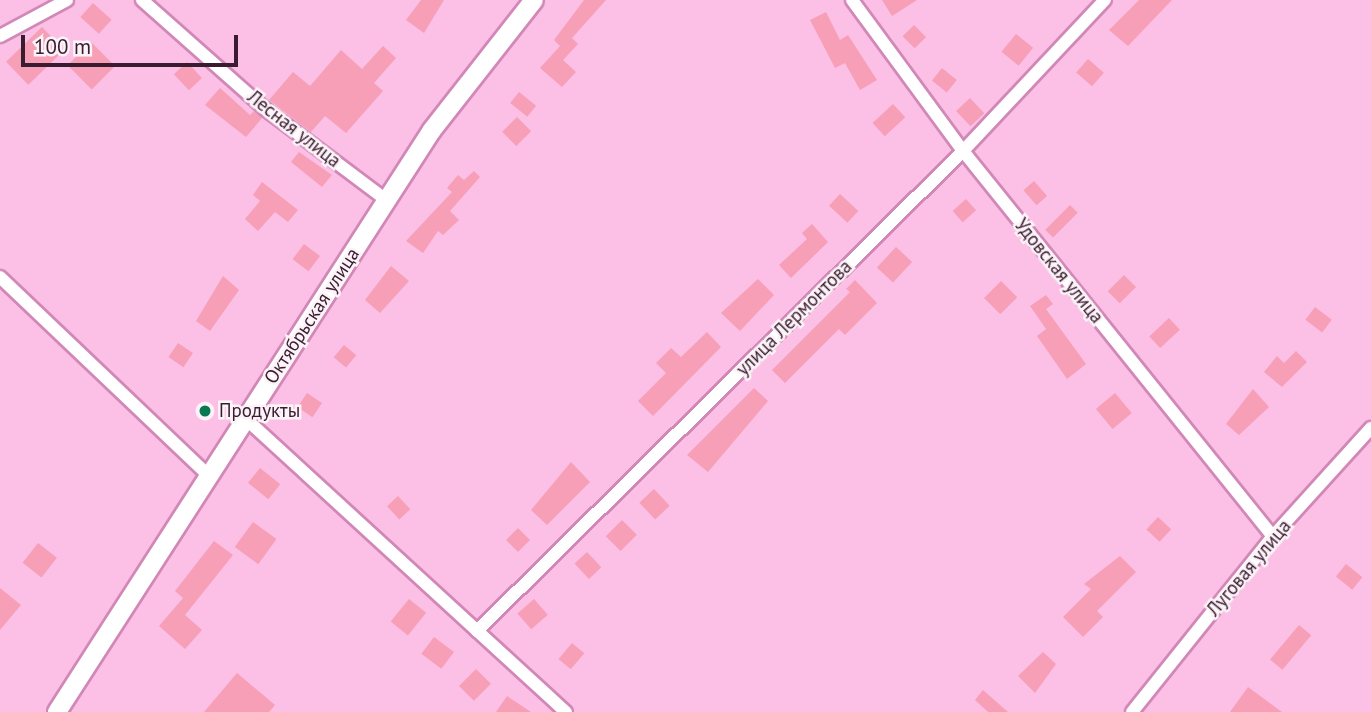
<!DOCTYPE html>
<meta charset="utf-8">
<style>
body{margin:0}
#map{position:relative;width:1371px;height:712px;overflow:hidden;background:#fcbfe5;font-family:"PT Sans",sans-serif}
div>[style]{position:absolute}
.building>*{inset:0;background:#f69fb7;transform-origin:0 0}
.roads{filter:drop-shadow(2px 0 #d188b6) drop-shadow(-2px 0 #d188b6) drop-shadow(0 2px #d188b6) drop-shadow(0 -2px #d188b6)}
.street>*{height:12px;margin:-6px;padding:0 6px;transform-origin:6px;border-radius:6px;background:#fff}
.secondary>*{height:18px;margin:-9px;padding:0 9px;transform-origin:9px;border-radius:9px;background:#fff}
.dots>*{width:19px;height:19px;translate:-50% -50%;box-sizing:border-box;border:4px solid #fbf3f7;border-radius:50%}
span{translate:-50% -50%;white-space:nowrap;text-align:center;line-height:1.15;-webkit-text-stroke:5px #fbf3f7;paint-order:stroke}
.street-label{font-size:19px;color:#391c2f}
.poi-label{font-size:19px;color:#391c2f}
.left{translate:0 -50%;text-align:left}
.scale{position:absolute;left:21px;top:35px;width:217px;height:32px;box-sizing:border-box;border:4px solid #391c2f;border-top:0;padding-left:9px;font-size:21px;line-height:24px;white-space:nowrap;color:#391c2f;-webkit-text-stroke:5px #fbf3f7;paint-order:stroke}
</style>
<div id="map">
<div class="building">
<i style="clip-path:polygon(421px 0,444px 0,424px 33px,406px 20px)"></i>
<i style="clip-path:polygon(584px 0,606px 0,572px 38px,578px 44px,563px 60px,576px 72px,562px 87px,540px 68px,560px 46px,554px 40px)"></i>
<i style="clip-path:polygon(882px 0,917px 0,892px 16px)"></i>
<i style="clip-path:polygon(1139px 0,1172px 0,1128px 46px,1109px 30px)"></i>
<i style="left:93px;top:3px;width:25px;height:19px;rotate:42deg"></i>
<i style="clip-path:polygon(826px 12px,840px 40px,848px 35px,877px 80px,860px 90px,845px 63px,835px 68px,810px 20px)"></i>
<i style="left:914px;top:25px;width:17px;height:16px;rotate:45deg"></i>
<i style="left:42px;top:27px;width:32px;height:50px;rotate:46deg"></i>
<i style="left:1016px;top:34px;width:22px;height:23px;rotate:39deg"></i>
<i style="left:91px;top:42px;width:34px;height:33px;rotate:45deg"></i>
<i style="clip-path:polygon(383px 46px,396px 58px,374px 83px,383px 91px,346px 133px,325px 116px,311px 132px,269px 100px,293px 72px,310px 86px,341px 50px,362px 69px)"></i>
<i style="left:1088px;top:59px;width:21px;height:18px;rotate:41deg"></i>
<i style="left:187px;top:62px;width:22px;height:18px;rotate:47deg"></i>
<i style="left:942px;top:68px;width:19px;height:16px;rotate:39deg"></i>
<i style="clip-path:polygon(220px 88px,250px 115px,254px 111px,262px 118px,246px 137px,205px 105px)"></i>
<i style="left:519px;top:92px;width:22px;height:14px;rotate:39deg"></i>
<i style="left:970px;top:98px;width:21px;height:19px;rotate:47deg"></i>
<i style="left:893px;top:104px;width:18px;height:28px;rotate:47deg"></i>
<i style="left:517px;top:117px;width:20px;height:21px;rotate:45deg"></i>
<i style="clip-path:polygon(299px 152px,332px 175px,322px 187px,291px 162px)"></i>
<i style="clip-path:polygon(474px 171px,480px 177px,450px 211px,459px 220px,443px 235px,438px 231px,423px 253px,406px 241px,452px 192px,447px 188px,458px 175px,464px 180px)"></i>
<i style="left:1034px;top:181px;width:20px;height:14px;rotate:49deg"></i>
<i style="clip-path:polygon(262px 182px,298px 210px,288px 222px,275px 212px,258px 231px,245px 219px,260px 201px,253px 195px)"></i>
<i style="left:840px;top:194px;width:25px;height:16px;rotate:43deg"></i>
<i style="left:966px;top:199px;width:15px;height:18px;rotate:48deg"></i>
<i style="left:1070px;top:205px;width:11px;height:35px;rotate:45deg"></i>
<i style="clip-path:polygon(812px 224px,828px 242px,791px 278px,779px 265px,807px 239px,802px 233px)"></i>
<i style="left:304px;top:244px;width:20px;height:19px;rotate:37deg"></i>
<i style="left:896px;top:247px;width:22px;height:28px;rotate:43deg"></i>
<i style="clip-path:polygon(391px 266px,409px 281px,380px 313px,365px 300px)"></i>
<i style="left:1124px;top:275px;width:17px;height:23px;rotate:45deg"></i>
<i style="clip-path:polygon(223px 276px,239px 290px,210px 331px,196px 321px)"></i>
<i style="clip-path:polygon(758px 279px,774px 295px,740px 331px,721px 313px)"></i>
<i style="clip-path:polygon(855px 280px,877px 303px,845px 335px,839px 329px,785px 383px,772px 370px,850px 292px,846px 289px)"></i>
<i style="left:1001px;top:281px;width:23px;height:24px;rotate:45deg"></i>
<i style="clip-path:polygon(1046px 295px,1053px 304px,1046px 309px,1086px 364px,1067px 379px,1037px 336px,1046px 329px,1030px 306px)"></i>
<i style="left:1315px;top:307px;width:21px;height:16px;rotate:37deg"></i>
<i style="left:1169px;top:318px;width:16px;height:27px;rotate:47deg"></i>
<i style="clip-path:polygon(707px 332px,721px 347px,653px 416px,638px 401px,666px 373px,656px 363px,671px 348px,681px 357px)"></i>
<i style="left:178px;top:343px;width:18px;height:17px;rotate:34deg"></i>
<i style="left:344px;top:345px;width:16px;height:16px;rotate:40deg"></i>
<i style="clip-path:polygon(1296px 351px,1307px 362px,1282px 387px,1264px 372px,1277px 356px,1284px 363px)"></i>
<i style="clip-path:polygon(754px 388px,768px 401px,708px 472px,687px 455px)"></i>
<i style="clip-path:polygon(1253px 389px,1269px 407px,1239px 435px,1226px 424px)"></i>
<i style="left:307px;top:393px;width:18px;height:17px;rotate:34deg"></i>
<i style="left:1115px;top:393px;width:26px;height:25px;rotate:50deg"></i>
<i style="clip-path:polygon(571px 462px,590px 482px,547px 525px,531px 510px)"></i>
<i style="left:260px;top:468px;width:26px;height:19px;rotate:39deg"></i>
<i style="left:654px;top:489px;width:23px;height:20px;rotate:47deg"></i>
<i style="left:398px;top:496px;width:18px;height:15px;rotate:47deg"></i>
<i style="left:1158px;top:517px;width:18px;height:17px;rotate:43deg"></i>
<i style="left:622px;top:520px;width:21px;height:23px;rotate:45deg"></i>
<i style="left:253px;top:522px;width:29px;height:31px;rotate:36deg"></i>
<i style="left:518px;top:528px;width:17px;height:17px;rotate:45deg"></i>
<i style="clip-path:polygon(214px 541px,233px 555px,185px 615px,202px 630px,185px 649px,159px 626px,183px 598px,175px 591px)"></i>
<i style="left:38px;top:543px;width:24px;height:25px;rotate:38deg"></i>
<i style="left:587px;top:552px;width:21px;height:17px;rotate:47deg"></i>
<i style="clip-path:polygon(1120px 556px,1136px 572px,1097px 611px,1103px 617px,1083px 637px,1063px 617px,1091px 589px,1084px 584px)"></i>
<i style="left:1346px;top:564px;width:21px;height:16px;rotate:39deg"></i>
<i style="clip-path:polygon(0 588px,21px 605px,0 630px)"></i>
<i style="left:409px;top:599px;width:22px;height:29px;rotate:39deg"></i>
<i style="left:534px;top:599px;width:21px;height:22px;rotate:49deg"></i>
<i style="left:1299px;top:625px;width:16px;height:45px;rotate:40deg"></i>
<i style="left:434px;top:637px;width:25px;height:21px;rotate:37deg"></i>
<i style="left:572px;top:643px;width:16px;height:21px;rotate:40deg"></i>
<i style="clip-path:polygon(1043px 652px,1056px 664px,1035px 693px,1018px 676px)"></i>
<i style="left:476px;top:669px;width:21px;height:24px;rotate:45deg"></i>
<i style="clip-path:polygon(237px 673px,275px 705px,269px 712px,204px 712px)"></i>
<i style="clip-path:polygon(1248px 687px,1282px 712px,1230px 712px)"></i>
<i style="clip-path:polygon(983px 690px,1008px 712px,988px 712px,975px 700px)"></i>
<i style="clip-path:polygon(507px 696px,531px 712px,496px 712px)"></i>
</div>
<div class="roads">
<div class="street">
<i style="left:142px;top:0;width:164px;rotate:41.5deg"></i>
<i style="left:265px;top:109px;width:151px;rotate:36.9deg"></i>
<i style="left:852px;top:0;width:187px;rotate:53.7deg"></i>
<i style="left:963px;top:151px;width:494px;rotate:51.2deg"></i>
<i style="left:0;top:36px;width:76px;rotate:-28.2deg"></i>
<i style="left:0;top:277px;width:289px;rotate:43.6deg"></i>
<i style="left:246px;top:419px;width:434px;rotate:42.5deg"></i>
<i style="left:477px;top:631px;width:683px;rotate:-44.64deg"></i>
<i style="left:963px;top:151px;width:207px;rotate:-46.8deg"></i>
<i style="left:1132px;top:712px;width:226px;rotate:-51.3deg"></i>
<i style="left:1273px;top:536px;width:146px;rotate:-47.8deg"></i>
</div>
<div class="secondary">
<i style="left:57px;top:712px;width:692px;rotate:-57.21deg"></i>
<i style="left:432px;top:130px;width:165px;rotate:-51.9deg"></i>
</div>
</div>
<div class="dots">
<i style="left:205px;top:411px;background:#0b7751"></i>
</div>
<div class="street-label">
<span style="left:294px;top:129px;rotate:38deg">Лесная улица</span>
<span style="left:1059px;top:271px;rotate:51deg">Удовская улица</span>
<span style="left:312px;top:316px;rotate:-57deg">Октябрьская улица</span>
<span style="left:794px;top:318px;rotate:-45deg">улица Лермонтова</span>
<span style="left:1249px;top:568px;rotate:-50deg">Луговая улица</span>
</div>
<div class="poi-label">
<span class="left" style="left:219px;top:411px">Продукты</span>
</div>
<div class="scale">100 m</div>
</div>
